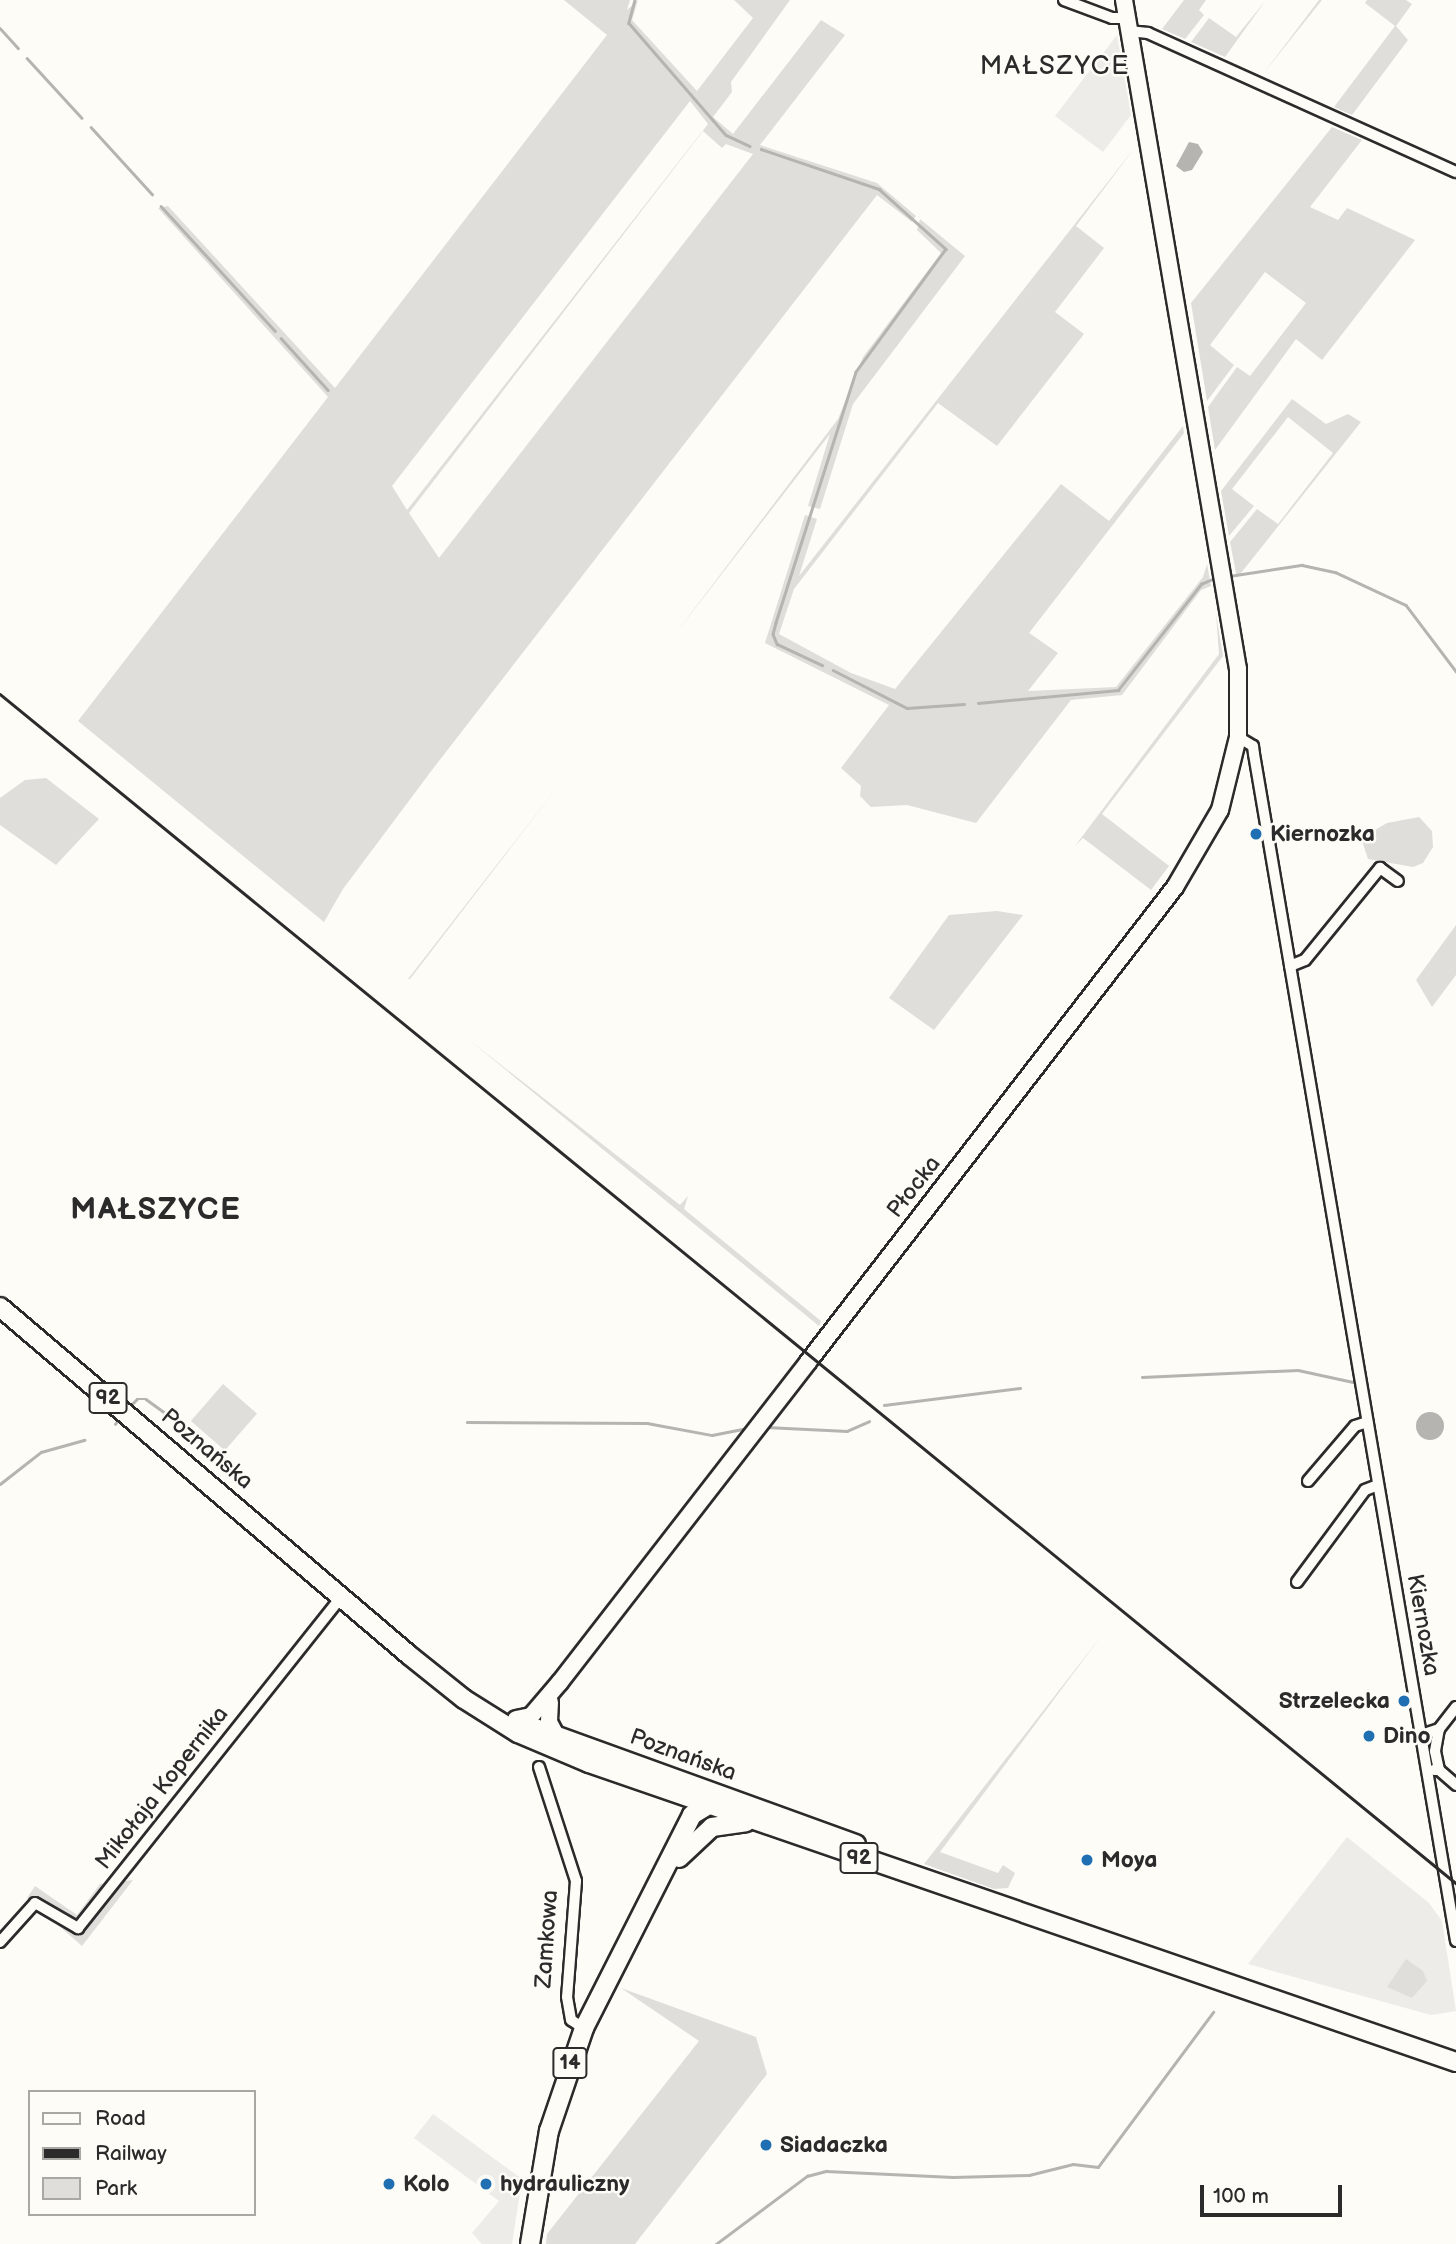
<!DOCTYPE html>
<meta charset="utf-8">
<style>
body{margin:0}
#map{position:relative;width:1456px;height:2244px;overflow:hidden;background:#fdfcf7;font-family:"Balsamiq Sans",sans-serif}
div>[style]{position:absolute}
.built>*{inset:0;background:#edece8}
.green>*{inset:0;background:#dfdeda;transform-origin:0 0}
.water>*{inset:0;background:#b5b4b1}
.round{border-radius:50%}
.stream>*{height:2.5px;margin:-1.25px;padding:0 1.25px;transform-origin:1.25px;border-radius:1.25px;background:#b5b4b1}
.roads{filter:drop-shadow(2px 0 #2b2b2b) drop-shadow(-2px 0 #2b2b2b) drop-shadow(0 2px #2b2b2b) drop-shadow(0 -2px #2b2b2b)}
.minor>*{height:10px;margin:-5px;padding:0 5px;transform-origin:5px;border-radius:5px;background:#fdfcf7}
.secondary>*{height:16px;margin:-8px;padding:0 8px;transform-origin:8px;border-radius:8px;background:#fdfcf7}
.primary>*{height:18px;margin:-9px;padding:0 9px;transform-origin:9px;border-radius:9px;background:#fdfcf7}
.rail>*{height:2.5px;margin:-1.25px;padding:0 1.25px;transform-origin:1.25px;border-radius:1.25px;background:#2b2b2b}
.dots>*{width:19px;height:19px;translate:-50% -50%;box-sizing:border-box;border:4px solid #fdfcf7;border-radius:50%}
span{translate:-50% -50%;white-space:nowrap;text-align:center;line-height:1.15;-webkit-text-stroke:5px #fdfcf7;paint-order:stroke}
.shield-label span{padding:2px 5px;background:#fdfcf7;border:2px solid;border-radius:5px;-webkit-text-stroke-width:0}
.shield-label{font-size:21px;color:#2b2b2b;font-weight:700}
.poi-label{font-size:23px;color:#2b2b2b;font-weight:700}
.left{translate:0 -50%;text-align:left}
.right{translate:-100% -50%;text-align:right}
.street-label{font-size:23px;color:#2b2b2b}
.quarter-label{font-size:26px;color:#2b2b2b;letter-spacing:2px}
.district-label{font-size:30px;color:#2b2b2b;font-weight:700;letter-spacing:2px}
.legend{position:absolute;left:28px;top:2090px;width:228px;height:126px;box-sizing:border-box;background:#fdfcf7;border:2px solid #a9a8a5;margin:0;padding:9px 12px;list-style:none;font-size:21px;color:#2b2b2b}
.legend li{display:flex;align-items:center;gap:14px;height:35px}
.legend b{width:35px;border:2px solid #a9a8a5}
.scale{position:absolute;left:1200px;top:2185px;width:142px;height:32px;box-sizing:border-box;border:4px solid #2b2b2b;border-top:0;padding-left:9px;font-size:21px;line-height:24px;white-space:nowrap;color:#2b2b2b;-webkit-text-stroke:5px #fdfcf7;paint-order:stroke}
</style>
<div id="map">
<div class="built">
<i style="clip-path:polygon(1117px 35px,1131px 115px,1103px 152px,1055px 116px)"></i>
<i style="clip-path:polygon(1347px 1837px,1429px 1903px,1442px 1921px,1456px 2011px,1431px 2015px,1248px 1964px)"></i>
<i style="clip-path:polygon(433px 2114px,522px 2179px,512px 2244px,482px 2244px,472px 2233px,499px 2201px,414px 2138px)"></i>
</div>
<div class="green">
<i style="clip-path:polygon(evenodd,564px 0,630px 0,627px 10px,638px 0,632px 20px,697px 91px,753px 18px,734px 0,790px 0,731px 82px,732px 92px,713px 117px,733px 134px,821px 20px,845px 35px,760px 145px,877px 183px,916px 216px,912px 222px,877px 195px,432px 770px,343px 889px,324px 922px,78px 721px,328px 397px,158px 208px,168px 206px,335px 388px,607px 35px,564px 0,690px 101px,708px 124px,407px 510px,392px 486px,690px 101px,564px 0,703px 131px,722px 148px,726px 144px,753px 154px,439px 558px,409px 513px,703px 131px)"></i>
<i style="clip-path:polygon(1184px 0,1206px 0,1199px 10px,1204px 15px,1185px 39px,1162px 29px)"></i>
<i style="clip-path:polygon(1266px 0,1225px 57px,1191px 42px,1209px 18px,1236px 37px)"></i>
<i style="clip-path:polygon(1319px 0,1322px 0,1263px 74px)"></i>
<i style="clip-path:polygon(1367px 0,1406px 0,1412px 4px,1396px 26px,1408px 40px,1352px 115px,1334px 107px,1395px 26px,1365px 3px)"></i>
<i style="clip-path:polygon(1332px 127px,1362px 140px,1310px 207px,1338px 220px,1347px 208px,1415px 240px,1322px 360px,1296px 339px,1215px 450px,1208px 407px,1237px 367px,1250px 376px,1306px 303px,1265px 272px,1210px 345px,1234px 365px,1207px 401px,1191px 303px)"></i>
<i style="clip-path:polygon(1136px 146px,1076px 226px,1104px 248px,1055px 312px,1084px 334px,997px 446px,938px 403px,794px 589px,779px 634px,851px 673px,895px 689px,1061px 484px,1109px 521px,1183px 426px,1184px 433px,1029px 633px,1058px 653px,1028px 691px,1116px 687px,1203px 577px,1207px 564px,1211px 586px,1201px 590px,1122px 695px,1071px 700px,976px 823px,907px 805px,871px 807px,860px 796px,861px 786px,841px 768px,889px 705px,765px 643px,805px 515px,817px 519px,799px 576px)"></i>
<i style="clip-path:polygon(920px 219px,965px 256px,853px 404px,820px 509px,808px 506px,830px 434px,673px 637px,838px 419px,863px 357px,941px 253px,917px 230px)"></i>
<i style="clip-path:polygon(1292px 399px,1326px 424px,1348px 414px,1361px 422px,1237px 578px,1230px 542px,1257px 509px,1278px 524px,1333px 453px,1288px 417px,1232px 489px,1254px 506px,1229px 536px,1221px 491px)"></i>
<i style="clip-path:polygon(1216px 614px,1223px 656px,1102px 814px,1169px 866px,1151px 890px,1083px 838px,1075px 846px,1219px 654px)"></i>
<i style="clip-path:polygon(46px 778px,99px 819px,56px 865px,0 825px,0 798px,25px 780px)"></i>
<i style="clip-path:polygon(562px 781px,410px 979px,408px 979px)"></i>
<i style="clip-path:polygon(1419px 817px,1432px 831px,1433px 847px,1423px 863px,1413px 867px,1368px 859px,1361px 838px,1387px 823px)"></i>
<i style="clip-path:polygon(997px 911px,1023px 915px,934px 1030px,889px 998px,949px 915px)"></i>
<i style="clip-path:polygon(1456px 925px,1456px 975px,1432px 1007px,1416px 980px)"></i>
<i style="clip-path:polygon(468px 1039px,680px 1205px,688px 1196px,684px 1209px,821px 1321px,819px 1326px)"></i>
<i style="left:223px;top:1384px;width:45px;height:49px;rotate:41deg"></i>
<i style="clip-path:polygon(1102px 1635px,940px 1852px,998px 1873px,1003px 1865px,1015px 1873px,1008px 1888px,994px 1889px,924px 1864px)"></i>
<i style="clip-path:polygon(133px 1880px,82px 1946px,27px 1898px,35px 1886px,77px 1915px,100px 1884px)"></i>
<i style="clip-path:polygon(1406px 1959px,1423px 1971px,1427px 1981px,1412px 1998px,1387px 1987px)"></i>
<i style="clip-path:polygon(621px 1988px,756px 2037px,767px 2074px,635px 2244px,546px 2244px,547px 2234px,699px 2041px)"></i>
</div>
<div class="water">
<i style="clip-path:polygon(1189px 142px,1198px 144px,1203px 152px,1192px 170px,1184px 172px,1176px 166px)"></i>
<i class="round" style="left:1416px;top:1412px;width:28px;height:28px"></i>
</div>
<div class="stream">
<i style="left:635px;top:0;width:24px;rotate:105deg"></i>
<i style="left:629px;top:23px;width:148px;rotate:49.1deg"></i>
<i style="left:726px;top:135px;width:26px;rotate:25deg"></i>
<i style="left:0;top:28px;width:27px;rotate:48deg"></i>
<i style="left:27px;top:58px;width:81px;rotate:47.5deg"></i>
<i style="left:91px;top:127px;width:91px;rotate:47.7deg"></i>
<i style="left:761px;top:149px;width:125px;rotate:18.7deg"></i>
<i style="left:879px;top:189px;width:90px;rotate:41.8deg"></i>
<i style="left:946px;top:249px;width:152px;rotate:126.2deg"></i>
<i style="left:856px;top:372px;width:263px;rotate:107.7deg"></i>
<i style="left:776px;top:623px;width:11px;rotate:105deg"></i>
<i style="left:773px;top:634px;width:11px;rotate:68deg"></i>
<i style="left:777px;top:644px;width:50px;rotate:25deg"></i>
<i style="left:161px;top:206px;width:169px;rotate:47.6deg"></i>
<i style="left:281px;top:338px;width:70px;rotate:47.9deg"></i>
<i style="left:1229px;top:576px;width:74px;rotate:-8.6deg"></i>
<i style="left:1302px;top:565px;width:34px;rotate:12deg"></i>
<i style="left:1335px;top:572px;width:78px;rotate:24.9deg"></i>
<i style="left:1406px;top:605px;width:83px;rotate:52.9deg"></i>
<i style="left:833px;top:670px;width:83px;rotate:27.2deg"></i>
<i style="left:907px;top:708px;width:57px;rotate:-4deg"></i>
<i style="left:978px;top:703px;width:141px;rotate:-5.3deg"></i>
<i style="left:1118px;top:690px;width:135px;rotate:-51.9deg"></i>
<i style="left:1201px;top:584px;width:15px;rotate:-23deg"></i>
<i style="left:1142px;top:1377px;width:156px;rotate:-2.6deg"></i>
<i style="left:1298px;top:1370px;width:56px;rotate:12.3deg"></i>
<i style="left:884px;top:1405px;width:137px;rotate:-7.1deg"></i>
<i style="left:129px;top:1407px;width:11px;rotate:-45deg"></i>
<i style="left:137px;top:1399px;width:9px"></i>
<i style="left:146px;top:1399px;width:29px;rotate:36deg"></i>
<i style="left:467px;top:1422px;width:180px;rotate:0.3deg"></i>
<i style="left:647px;top:1423px;width:66px;rotate:10.5deg"></i>
<i style="left:712px;top:1435px;width:37px;rotate:-11deg"></i>
<i style="left:115px;top:1424px;width:8px;rotate:-50deg"></i>
<i style="left:766px;top:1427px;width:81px;rotate:2.8deg"></i>
<i style="left:847px;top:1431px;width:24px;rotate:-24deg"></i>
<i style="left:0;top:1484px;width:52px;rotate:-38deg"></i>
<i style="left:41px;top:1452px;width:45px;rotate:-15.6deg"></i>
<i style="left:716px;top:2244px;width:114px;rotate:-36.8deg"></i>
<i style="left:807px;top:2176px;width:20px;rotate:-15deg"></i>
<i style="left:826px;top:2171px;width:127px;rotate:2.7deg"></i>
<i style="left:953px;top:2177px;width:76px;rotate:-1.5deg"></i>
<i style="left:1029px;top:2175px;width:45px;rotate:-14deg"></i>
<i style="left:1073px;top:2164px;width:25px;rotate:7deg"></i>
<i style="left:1098px;top:2167px;width:193px;rotate:-53.4deg"></i>
</div>
<div class="roads">
<div class="minor">
<i style="left:1064px;top:0;width:51px;rotate:20.6deg"></i>
<i style="left:1112px;top:18px;width:15px"></i>
<i style="left:1129px;top:31px;width:19px;rotate:6deg"></i>
<i style="left:1148px;top:33px;width:338px;rotate:24.3deg"></i>
<i style="left:1238px;top:737px;width:17px;rotate:31deg"></i>
<i style="left:1253px;top:746px;width:8px;rotate:83deg"></i>
<i style="left:1254px;top:754px;width:1204px;rotate:80.34deg"></i>
<i style="left:1290px;top:966px;width:16px;rotate:-22deg"></i>
<i style="left:1305px;top:960px;width:119px;rotate:-50.8deg"></i>
<i style="left:1380px;top:868px;width:22px;rotate:36deg"></i>
<i style="left:1308px;top:1481px;width:72px;rotate:-49.5deg"></i>
<i style="left:1355px;top:1426px;width:13px;rotate:-18deg"></i>
<i style="left:1297px;top:1582px;width:114px;rotate:-53.5deg"></i>
<i style="left:1365px;top:1490px;width:14px;rotate:-21deg"></i>
<i style="left:1421px;top:1735px;width:19px;rotate:-18deg"></i>
<i style="left:1439px;top:1729px;width:28px;rotate:-52deg"></i>
<i style="left:539px;top:1767px;width:120px;rotate:72deg"></i>
<i style="left:576px;top:1881px;width:116px;rotate:94.4deg"></i>
<i style="left:567px;top:1997px;width:23px;rotate:80deg"></i>
<i style="left:571px;top:2020px;width:15px;rotate:32deg"></i>
<i style="left:1434px;top:1770px;width:5px"></i>
<i style="left:1439px;top:1770px;width:23px;rotate:41deg"></i>
<i style="left:1439px;top:1770px;width:19px;rotate:-102deg"></i>
<i style="left:1435px;top:1751px;width:22px;rotate:-80deg"></i>
<i style="left:0;top:1942px;width:52px;rotate:-48.1deg"></i>
<i style="left:35px;top:1903px;width:50px;rotate:30.2deg"></i>
<i style="left:78px;top:1928px;width:426px;rotate:-51.5deg"></i>
</div>
<div class="secondary">
<i style="left:550px;top:1702px;width:20px;rotate:93deg"></i>
<i style="left:549px;top:1722px;width:15px;rotate:62deg"></i>
<i style="left:516px;top:1719px;width:15px;rotate:-11deg"></i>
<i style="left:531px;top:1716px;width:45px;rotate:-49.5deg"></i>
<i style="left:560px;top:1682px;width:405px;rotate:-52.2deg"></i>
<i style="left:808px;top:1362px;width:600px;rotate:-52.31deg"></i>
<i style="left:1175px;top:887px;width:89px;rotate:-59.7deg"></i>
<i style="left:1220px;top:810px;width:75px;rotate:-76.1deg"></i>
<i style="left:1238px;top:737px;width:68px;rotate:-90deg"></i>
<i style="left:1238px;top:669px;width:679px;rotate:-99.67deg"></i>
</div>
<div class="primary">
<i style="left:0;top:1307px;width:537px;rotate:40.39deg"></i>
<i style="left:409px;top:1655px;width:70px;rotate:38.7deg"></i>
<i style="left:464px;top:1699px;width:64px;rotate:32.2deg"></i>
<i style="left:518px;top:1733px;width:77px;rotate:22.9deg"></i>
<i style="left:589px;top:1763px;width:917px;rotate:19.03deg"></i>
<i style="left:524px;top:1724px;width:353px;rotate:19.9deg"></i>
<i style="left:679px;top:1858px;width:45px;rotate:-43.2deg"></i>
<i style="left:712px;top:1827px;width:34px;rotate:-8deg"></i>
<i style="left:530px;top:2244px;width:115px;rotate:-80.5deg"></i>
<i style="left:549px;top:2131px;width:109px;rotate:-71.2deg"></i>
<i style="left:584px;top:2028px;width:239px;rotate:-63.1deg"></i>
<i style="left:692px;top:1815px;width:27px;rotate:-31deg"></i>
</div>
</div>
<div class="rail">
<i style="left:0;top:694px;width:1880px;rotate:39.24deg"></i>
</div>
<div class="dots">
<i style="left:1256px;top:834px;background:#1f6fb2"></i>
<i style="left:1404px;top:1701px;background:#1f6fb2"></i>
<i style="left:1369px;top:1736px;background:#1f6fb2"></i>
<i style="left:1087px;top:1860px;background:#1f6fb2"></i>
<i style="left:766px;top:2145px;background:#1f6fb2"></i>
<i style="left:389px;top:2184px;background:#1f6fb2"></i>
<i style="left:486px;top:2184px;background:#1f6fb2"></i>
</div>
<div class="shield-label">
<span style="left:108px;top:1398px">92</span>
<span style="left:859px;top:1858px">92</span>
<span style="left:570px;top:2063px">14</span>
</div>
<div class="poi-label">
<span class="left" style="left:1270px;top:834px">Kiernozka</span>
<span class="right" style="left:1390px;top:1701px">Strzelecka</span>
<span class="left" style="left:1383px;top:1736px">Dino</span>
<span class="left" style="left:1101px;top:1860px">Moya</span>
<span class="left" style="left:780px;top:2145px">Siadaczka</span>
<span class="left" style="left:403px;top:2184px">Kolo</span>
<span class="left" style="left:500px;top:2184px">hydrauliczny</span>
</div>
<div class="street-label">
<span style="left:914px;top:1187px;rotate:-52deg">Płocka</span>
<span style="left:207px;top:1449px;rotate:40deg">Poznańska</span>
<span style="left:1423px;top:1625px;rotate:80deg">Kiernozka</span>
<span style="left:683px;top:1755px;rotate:20deg">Poznańska</span>
<span style="left:162px;top:1788px;rotate:-52deg">Mikołaja Kopernika</span>
<span style="left:547px;top:1939px;rotate:-86deg">Zamkowa</span>
</div>
<div class="quarter-label">
<span style="left:1055px;top:67px">MAŁSZYCE</span>
</div>
<div class="district-label">
<span style="left:156px;top:1210px">MAŁSZYCE</span>
</div>
<ul class="legend">
<li><b style="height:9px;background:#fdfcf7"></b>Road</li>
<li><b style="height:9px;background:#2b2b2b"></b>Railway</li>
<li><b style="height:19px;background:#dfdeda"></b>Park</li>
</ul>
<div class="scale">100 m</div>
</div>
